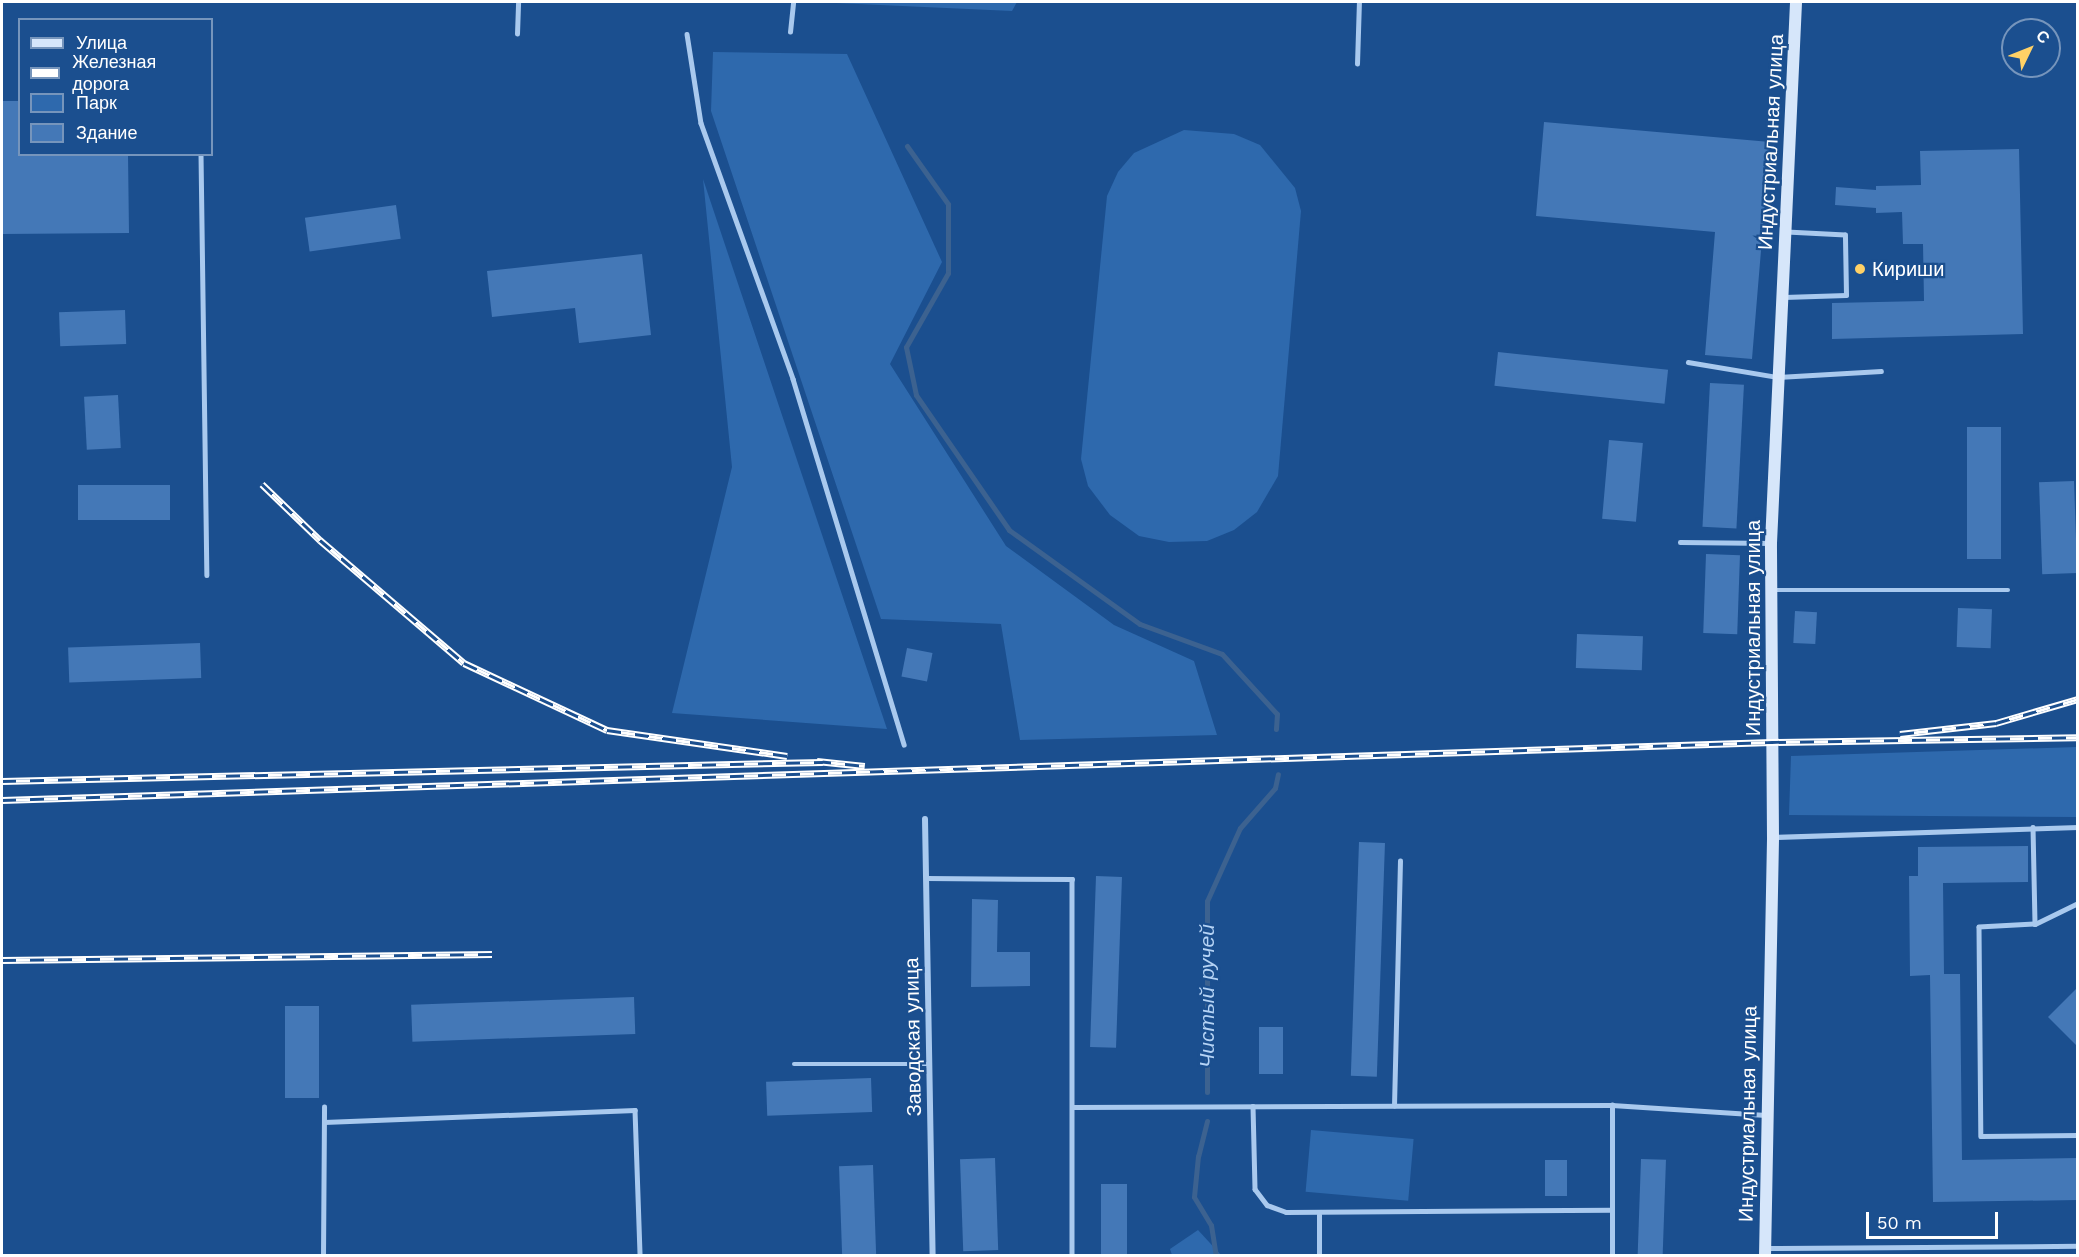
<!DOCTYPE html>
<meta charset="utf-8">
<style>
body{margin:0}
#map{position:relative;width:2079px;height:1257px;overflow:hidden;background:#1b4f8f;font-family:"Work Sans",sans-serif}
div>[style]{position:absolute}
.green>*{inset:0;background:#2e69ad;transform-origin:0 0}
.stream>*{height:5px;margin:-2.5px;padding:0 2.5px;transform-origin:2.5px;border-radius:2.5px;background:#3c6290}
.building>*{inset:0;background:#4478b7;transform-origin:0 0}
.lane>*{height:4.5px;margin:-2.25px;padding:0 2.25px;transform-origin:2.25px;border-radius:2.25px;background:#a9c9ee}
.street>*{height:6px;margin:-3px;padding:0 3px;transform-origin:3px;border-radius:3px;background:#a9c9ee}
.secondary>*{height:12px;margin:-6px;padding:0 6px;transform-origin:6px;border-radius:6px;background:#d6e6fa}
.rail>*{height:7px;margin-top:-3.5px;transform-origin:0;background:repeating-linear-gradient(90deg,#1b4f8f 0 14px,#fff 0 28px);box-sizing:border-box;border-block:2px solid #fff}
.dots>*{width:16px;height:16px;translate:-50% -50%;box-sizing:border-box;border:3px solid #1b4f8f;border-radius:50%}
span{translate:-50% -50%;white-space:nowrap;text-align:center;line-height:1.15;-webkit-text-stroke:4.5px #1b4f8f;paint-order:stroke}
.street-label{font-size:20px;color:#fff}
.poi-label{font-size:20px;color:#fff}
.left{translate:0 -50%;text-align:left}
.water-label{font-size:21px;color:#b5d3f5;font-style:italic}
.frame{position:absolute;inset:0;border:3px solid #fff;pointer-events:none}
.legend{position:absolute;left:18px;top:18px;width:195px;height:138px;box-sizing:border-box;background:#1b4f8f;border:2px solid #7695bc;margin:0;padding:8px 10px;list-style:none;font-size:18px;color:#fff}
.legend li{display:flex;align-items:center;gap:12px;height:30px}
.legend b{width:30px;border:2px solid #7695bc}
.north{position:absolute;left:2001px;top:18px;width:60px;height:60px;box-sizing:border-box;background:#1b4f8f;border:2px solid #7695bc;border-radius:50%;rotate:47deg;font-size:16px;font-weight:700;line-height:24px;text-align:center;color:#fff}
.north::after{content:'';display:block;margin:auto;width:21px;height:27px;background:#ffd166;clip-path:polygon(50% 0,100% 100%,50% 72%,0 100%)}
.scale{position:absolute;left:1866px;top:1212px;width:132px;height:27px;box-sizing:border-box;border:3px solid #fff;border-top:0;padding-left:8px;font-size:18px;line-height:21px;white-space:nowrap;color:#fff;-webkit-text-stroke:4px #1b4f8f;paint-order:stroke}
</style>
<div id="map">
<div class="green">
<i style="clip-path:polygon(814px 2px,1017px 2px,1012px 11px)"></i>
<i style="clip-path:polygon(713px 52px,847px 54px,942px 262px,890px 364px,1006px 546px,1114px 625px,1194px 661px,1217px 735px,1020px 740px,1001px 624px,881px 619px,711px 111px)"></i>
<i style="clip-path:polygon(1184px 130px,1234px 134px,1260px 145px,1295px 188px,1301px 211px,1278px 476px,1257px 512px,1234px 530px,1207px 541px,1169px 542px,1139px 536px,1110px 515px,1088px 486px,1081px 459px,1107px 196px,1118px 172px,1134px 153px)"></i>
<i style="clip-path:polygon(703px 179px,887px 729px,672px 713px,732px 467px)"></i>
<i style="clip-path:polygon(2077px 747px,2077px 817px,1789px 815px,1791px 756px)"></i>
<i style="left:1311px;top:1130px;width:103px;height:62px;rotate:5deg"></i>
<i style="clip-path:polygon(1198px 1230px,1221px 1255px,1172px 1255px,1170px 1249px)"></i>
</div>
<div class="stream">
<i style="left:907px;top:146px;width:71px;rotate:54.7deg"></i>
<i style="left:948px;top:204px;width:69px;rotate:90deg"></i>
<i style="left:948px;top:273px;width:85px;rotate:119.6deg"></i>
<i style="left:906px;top:347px;width:49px;rotate:78.2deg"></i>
<i style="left:916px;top:395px;width:164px;rotate:55.4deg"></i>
<i style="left:1009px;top:530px;width:161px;rotate:35.7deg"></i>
<i style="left:1140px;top:624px;width:87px;rotate:20.1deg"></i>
<i style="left:1222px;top:654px;width:81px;rotate:47.5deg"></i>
<i style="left:1277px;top:714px;width:15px;rotate:94deg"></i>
<i style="left:1207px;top:1092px;width:191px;rotate:-90deg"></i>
<i style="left:1207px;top:901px;width:80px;rotate:-65.7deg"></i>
<i style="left:1240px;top:828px;width:53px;rotate:-48.8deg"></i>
<i style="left:1275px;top:788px;width:14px;rotate:-78deg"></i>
<i style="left:1207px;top:1121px;width:36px;rotate:104deg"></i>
<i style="left:1198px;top:1156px;width:41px;rotate:95.6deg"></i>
<i style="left:1194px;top:1197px;width:33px;rotate:59deg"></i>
<i style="left:1211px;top:1225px;width:31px;rotate:81deg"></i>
</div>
<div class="building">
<i style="clip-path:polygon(2px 101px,20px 101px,20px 154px,128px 154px,129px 233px,2px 234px)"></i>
<i style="clip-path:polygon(1544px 122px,1770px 142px,1752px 359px,1705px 355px,1715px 232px,1536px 216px)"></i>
<i style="clip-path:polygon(2019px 149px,2023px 334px,1832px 339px,1832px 303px,1924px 301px,1923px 244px,1903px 244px,1902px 212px,1876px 213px,1876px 208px,1835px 205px,1836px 187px,1876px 190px,1876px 186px,1921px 185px,1920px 151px)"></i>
<i style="left:396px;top:205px;width:34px;height:92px;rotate:82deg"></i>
<i style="clip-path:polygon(642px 254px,651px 335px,579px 343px,575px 308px,492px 317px,487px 271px)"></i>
<i style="left:125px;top:310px;width:34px;height:66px;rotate:88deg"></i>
<i style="left:1498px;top:352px;width:171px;height:34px;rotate:6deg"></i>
<i style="left:1710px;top:383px;width:34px;height:144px;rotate:3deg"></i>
<i style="left:118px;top:395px;width:53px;height:34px;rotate:87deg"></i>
<i style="left:1967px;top:427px;width:34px;height:132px"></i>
<i style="left:1609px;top:440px;width:34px;height:79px;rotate:5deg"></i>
<i style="left:2074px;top:481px;width:92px;height:35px;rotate:88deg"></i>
<i style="left:170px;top:485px;width:35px;height:92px;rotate:90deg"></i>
<i style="left:1706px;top:554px;width:34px;height:79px;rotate:2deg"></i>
<i style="left:1958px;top:608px;width:34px;height:39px;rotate:2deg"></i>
<i style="left:1795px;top:611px;width:22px;height:32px;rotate:3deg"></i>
<i style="left:1577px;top:634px;width:66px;height:34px;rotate:2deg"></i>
<i style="left:200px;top:643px;width:35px;height:132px;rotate:88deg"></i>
<i style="left:907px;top:648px;width:26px;height:29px;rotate:11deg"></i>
<i style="left:1359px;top:842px;width:26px;height:234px;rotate:2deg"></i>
<i style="clip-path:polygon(2028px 846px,2028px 882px,1943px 883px,1944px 974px,1960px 974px,1962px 1160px,2078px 1158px,2078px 1200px,1933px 1202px,1930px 975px,1910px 976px,1909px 876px,1918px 876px,1918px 847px)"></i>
<i style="left:1096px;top:876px;width:26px;height:171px;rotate:2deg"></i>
<i style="clip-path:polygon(972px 899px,998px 900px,997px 952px,1030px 952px,1030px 986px,971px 987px)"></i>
<i style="clip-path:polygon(2078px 987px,2078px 1047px,2048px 1017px)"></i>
<i style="left:634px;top:997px;width:37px;height:223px;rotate:88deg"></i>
<i style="left:285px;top:1006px;width:34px;height:92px"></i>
<i style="left:1259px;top:1027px;width:24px;height:47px"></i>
<i style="left:871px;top:1078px;width:34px;height:105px;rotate:88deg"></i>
<i style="left:995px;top:1158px;width:92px;height:35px;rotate:88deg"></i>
<i style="left:1641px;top:1159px;width:25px;height:97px;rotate:2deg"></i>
<i style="left:1545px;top:1160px;width:22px;height:36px"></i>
<i style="left:873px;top:1165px;width:91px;height:34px;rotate:88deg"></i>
<i style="left:1101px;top:1184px;width:26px;height:72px"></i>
</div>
<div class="lane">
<i style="left:790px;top:32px;width:30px;rotate:-84deg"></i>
<i style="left:517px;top:34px;width:32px;rotate:-88deg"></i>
<i style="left:687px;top:34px;width:90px;rotate:81.1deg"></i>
<i style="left:701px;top:123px;width:272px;rotate:70.2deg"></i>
<i style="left:793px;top:379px;width:382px;rotate:73.1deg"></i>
<i style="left:1357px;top:64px;width:62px;rotate:-88.2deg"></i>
<i style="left:201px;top:154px;width:421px;rotate:89.2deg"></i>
<i style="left:1784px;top:297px;width:62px;rotate:-1.8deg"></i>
<i style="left:1846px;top:295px;width:60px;rotate:-91deg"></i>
<i style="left:1845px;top:235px;width:58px;rotate:-177deg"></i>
<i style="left:1688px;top:362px;width:91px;rotate:9.5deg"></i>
<i style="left:1778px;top:377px;width:103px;rotate:-3.3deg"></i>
<i style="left:1680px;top:542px;width:91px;rotate:0.6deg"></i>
<i style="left:1771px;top:590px;width:237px"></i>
<i style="left:2033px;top:827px;width:97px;rotate:88.8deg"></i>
<i style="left:2035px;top:924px;width:56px;rotate:176.9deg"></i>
<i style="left:1979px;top:927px;width:209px;rotate:89.5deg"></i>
<i style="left:1981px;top:1136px;width:97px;rotate:-0.6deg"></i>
<i style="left:1774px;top:837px;width:304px;rotate:-1.9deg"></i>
<i style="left:926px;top:878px;width:146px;rotate:0.4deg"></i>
<i style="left:1072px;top:879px;width:377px;rotate:90deg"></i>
<i style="left:2035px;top:924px;width:48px;rotate:-26deg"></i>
<i style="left:794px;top:1064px;width:136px"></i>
<i style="left:1253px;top:1106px;width:83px;rotate:88.6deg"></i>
<i style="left:1255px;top:1189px;width:20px;rotate:53deg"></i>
<i style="left:1267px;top:1205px;width:20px;rotate:20deg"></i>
<i style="left:1286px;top:1212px;width:326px;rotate:-0.4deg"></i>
<i style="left:1394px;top:1106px;width:245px;rotate:-88.6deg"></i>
<i style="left:1073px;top:1107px;width:539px;rotate:-0.21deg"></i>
<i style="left:1612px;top:1105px;width:154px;rotate:3.7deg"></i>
<i style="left:324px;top:1122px;width:311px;rotate:-2.2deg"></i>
<i style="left:635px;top:1110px;width:146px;rotate:88deg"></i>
<i style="left:1767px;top:1248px;width:311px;rotate:-0.4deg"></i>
<i style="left:323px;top:1256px;width:149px;rotate:-89.6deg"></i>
<i style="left:1319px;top:1256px;width:41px;rotate:-90deg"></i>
<i style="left:1612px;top:1256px;width:151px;rotate:-90deg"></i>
</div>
<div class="street">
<i style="left:925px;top:819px;width:437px;rotate:89deg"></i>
</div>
<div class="secondary">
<i style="left:1765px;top:1256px;width:419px;rotate:-88.9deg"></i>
<i style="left:1773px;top:837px;width:294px;rotate:-90.4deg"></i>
<i style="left:1771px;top:543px;width:542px;rotate:-87.35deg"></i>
</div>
<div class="rail">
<i style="left:262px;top:484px;width:81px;rotate:44deg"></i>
<i style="left:320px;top:540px;width:189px;rotate:40.5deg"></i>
<i style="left:464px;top:663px;width:158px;rotate:25.1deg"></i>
<i style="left:607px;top:730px;width:182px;rotate:8.2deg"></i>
<i style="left:1900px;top:734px;width:97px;rotate:-6.5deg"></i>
<i style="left:1996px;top:723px;width:85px;rotate:-16.3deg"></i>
<i style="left:817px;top:761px;width:48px;rotate:5.9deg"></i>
<i style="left:2px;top:781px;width:821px;rotate:-1.33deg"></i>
<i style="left:2px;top:800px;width:1771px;rotate:-1.88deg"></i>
<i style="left:1772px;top:742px;width:306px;rotate:-0.9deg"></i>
<i style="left:2px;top:960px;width:490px;rotate:-0.7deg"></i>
</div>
<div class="dots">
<i style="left:1860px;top:269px;background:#ffd166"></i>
</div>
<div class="street-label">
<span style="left:1771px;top:142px;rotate:-87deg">Индустриальная улица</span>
<span style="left:1753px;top:628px;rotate:-90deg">Индустриальная улица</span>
<span style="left:913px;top:1037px;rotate:-91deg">Заводская улица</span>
<span style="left:1748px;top:1114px;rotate:-89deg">Индустриальная улица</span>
</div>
<div class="poi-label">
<span class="left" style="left:1872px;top:269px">Кириши</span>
</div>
<div class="water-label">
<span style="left:1207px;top:996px;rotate:-90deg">Чистый ручей</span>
</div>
<div class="frame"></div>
<ul class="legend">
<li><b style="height:8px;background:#d6e6fa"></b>Улица</li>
<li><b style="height:8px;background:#fff"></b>Железная дорога</li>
<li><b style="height:16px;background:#2e69ad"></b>Парк</li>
<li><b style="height:16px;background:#4478b7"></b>Здание</li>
</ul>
<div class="north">С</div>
<div class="scale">50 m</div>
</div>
